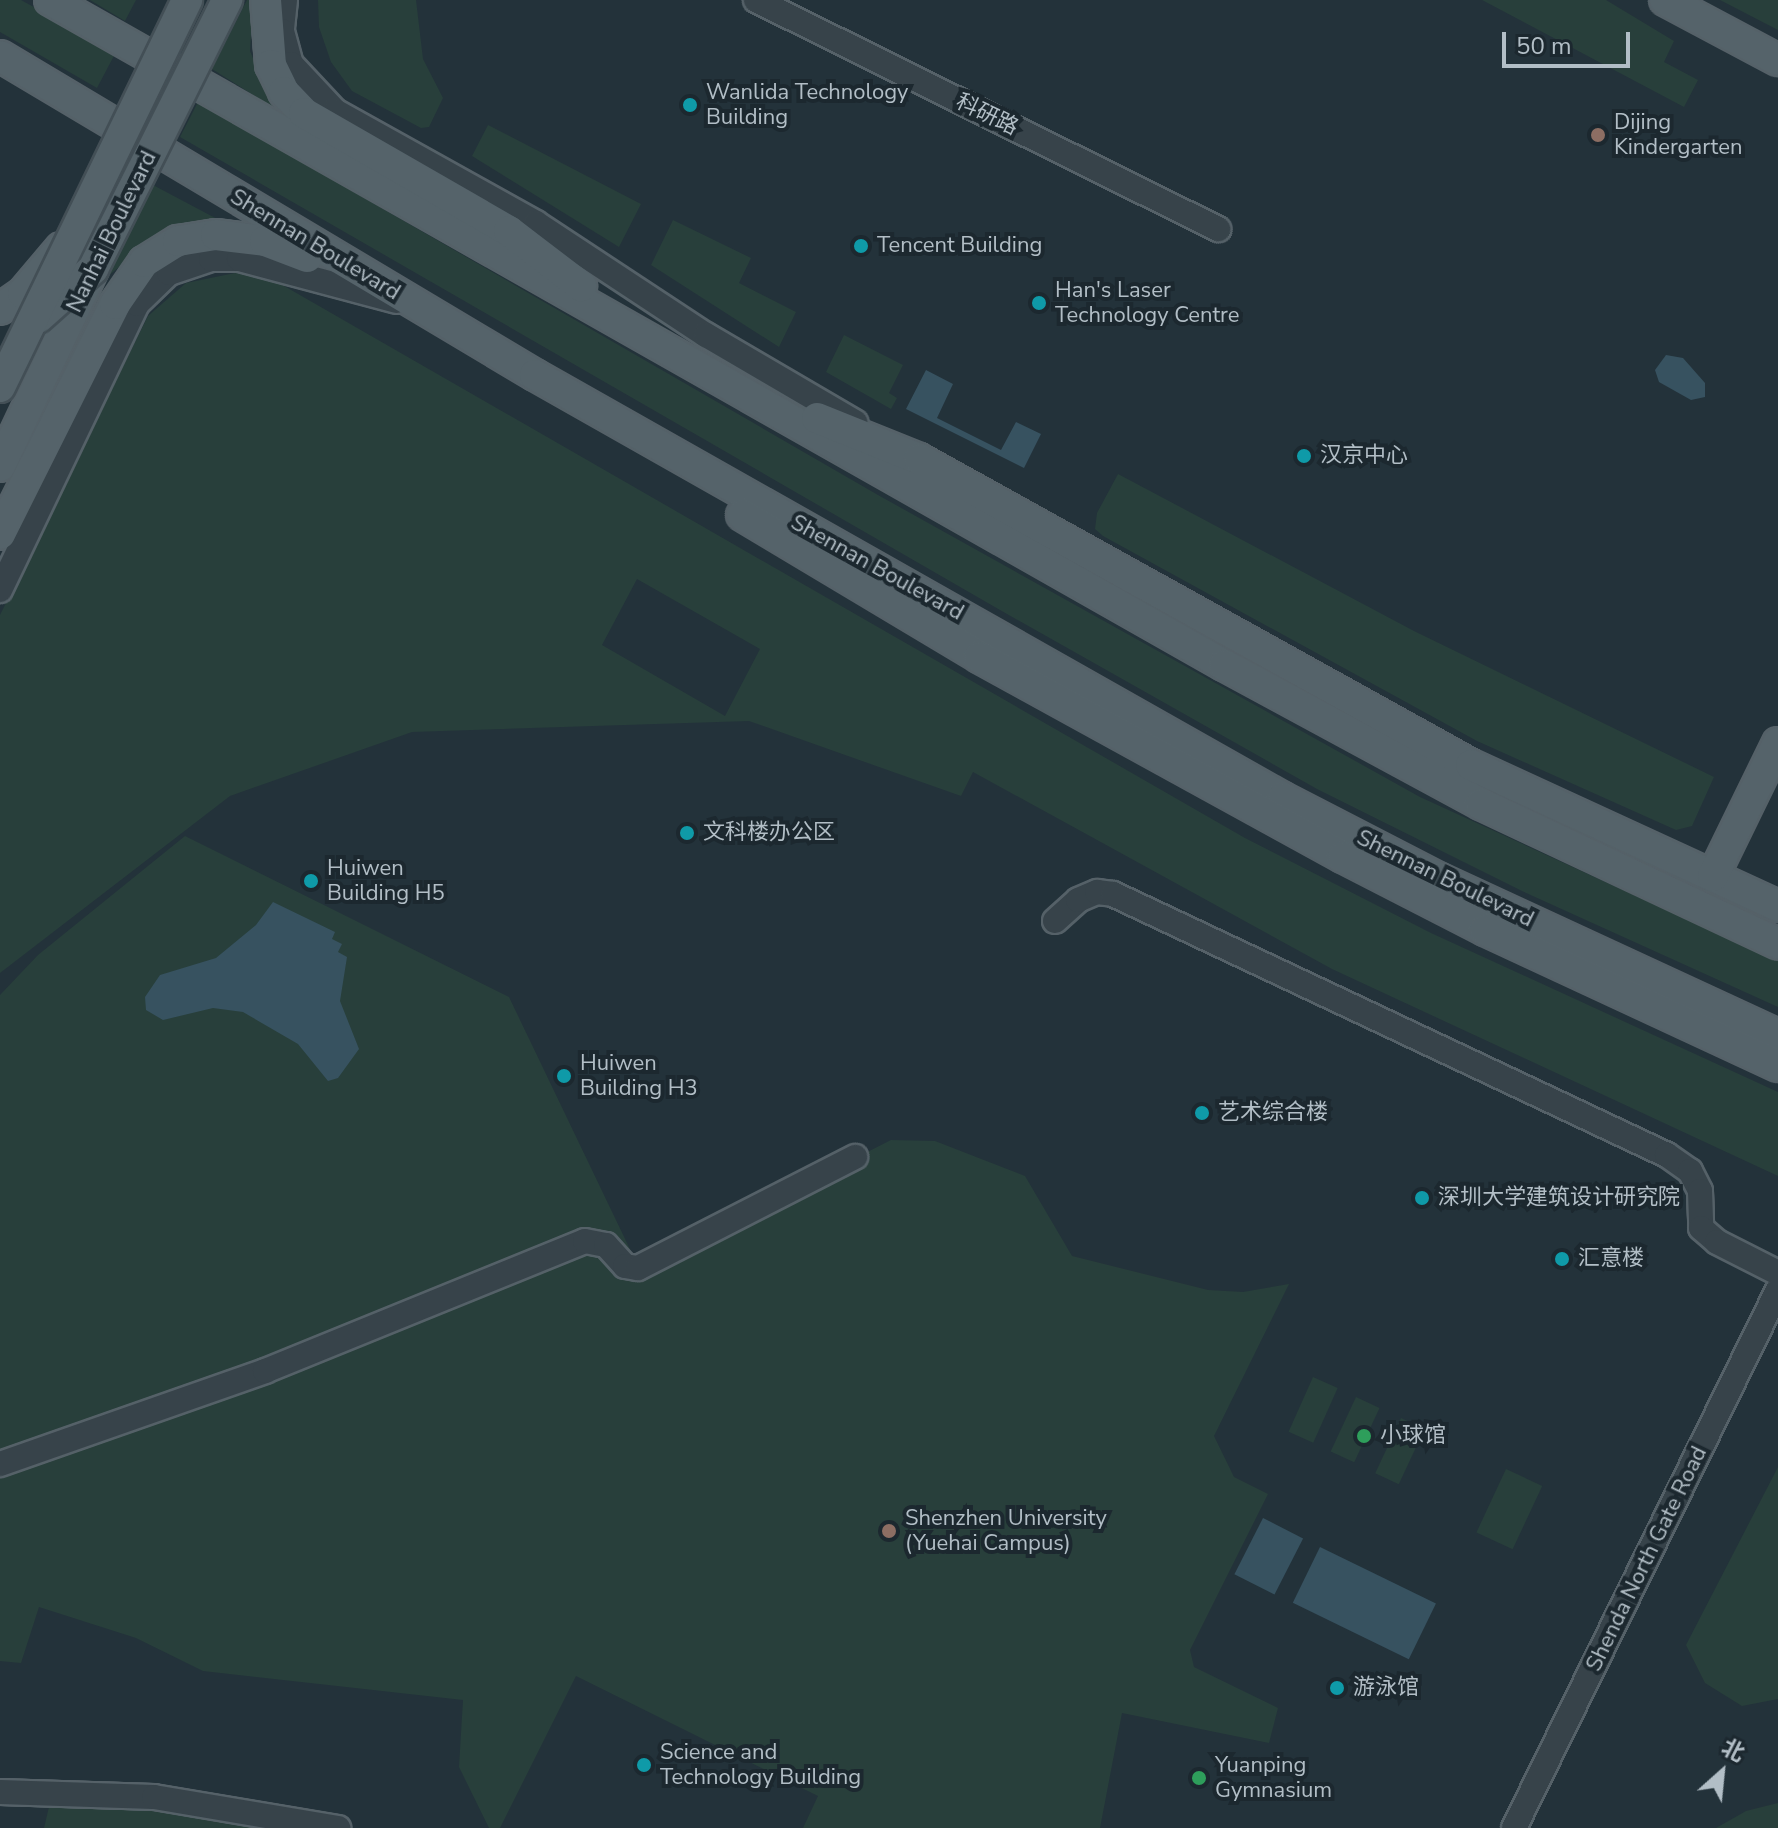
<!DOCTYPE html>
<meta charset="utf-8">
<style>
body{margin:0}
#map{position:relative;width:1778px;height:1828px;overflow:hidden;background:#23323a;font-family:"Nunito Sans","Noto Sans SC",sans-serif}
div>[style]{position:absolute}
.green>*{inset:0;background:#283f3b;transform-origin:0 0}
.water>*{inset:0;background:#375260;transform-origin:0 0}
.roads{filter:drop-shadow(2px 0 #556168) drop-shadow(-2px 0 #556168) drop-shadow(0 2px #556168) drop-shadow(0 -2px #556168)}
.minor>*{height:24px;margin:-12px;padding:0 12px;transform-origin:12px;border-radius:12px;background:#37434a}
.major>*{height:30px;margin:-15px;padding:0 15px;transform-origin:15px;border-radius:15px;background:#55636a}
.bridges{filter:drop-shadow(2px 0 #434f56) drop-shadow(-2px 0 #434f56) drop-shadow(0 2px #434f56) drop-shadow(0 -2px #434f56)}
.major-bridge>*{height:30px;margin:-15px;padding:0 15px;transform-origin:15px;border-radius:15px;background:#55636a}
.dots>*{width:22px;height:22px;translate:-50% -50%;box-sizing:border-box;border:4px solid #1c282f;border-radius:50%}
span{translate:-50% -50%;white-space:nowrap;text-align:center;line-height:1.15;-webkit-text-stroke:8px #1c282f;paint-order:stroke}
.poi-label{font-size:22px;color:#b2bec6}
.left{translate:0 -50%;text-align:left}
.street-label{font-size:22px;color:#b2bec6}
.north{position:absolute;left:1682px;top:1732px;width:80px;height:80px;-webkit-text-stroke:6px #1c282f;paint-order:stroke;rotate:27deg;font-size:22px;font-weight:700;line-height:32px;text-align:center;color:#b2bec6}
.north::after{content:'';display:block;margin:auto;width:28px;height:36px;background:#b2bec6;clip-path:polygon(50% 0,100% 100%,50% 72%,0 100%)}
.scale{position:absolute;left:1502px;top:32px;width:128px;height:36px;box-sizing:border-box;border:4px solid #b2bec6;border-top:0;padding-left:10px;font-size:24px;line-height:28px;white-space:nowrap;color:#b2bec6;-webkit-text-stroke:6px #1c282f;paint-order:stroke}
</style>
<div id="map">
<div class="green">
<i style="clip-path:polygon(0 0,21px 0,116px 52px,97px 88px,0 32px)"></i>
<i style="clip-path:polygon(90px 0,136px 0,125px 21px)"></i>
<i style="clip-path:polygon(247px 0,253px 0,250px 51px,261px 78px,290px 118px,212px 69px)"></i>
<i style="clip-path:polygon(318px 0,416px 0,423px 59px,443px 98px,429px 127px,421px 128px,352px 91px,331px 62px,319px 27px)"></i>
<i style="clip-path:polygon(1482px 0,1606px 0,1674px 41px,1664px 62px,1698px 80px,1684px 107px)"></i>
<i style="clip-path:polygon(1720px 0,1778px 0,1778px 30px)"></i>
<i style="clip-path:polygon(198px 102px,878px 495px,1420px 797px,1778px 961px,1778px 1007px,1522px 891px,1317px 789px,1000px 610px,180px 137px)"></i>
<i style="clip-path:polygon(488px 125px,641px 204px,619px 247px,472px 156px)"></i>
<i style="clip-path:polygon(153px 185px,236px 229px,186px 226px,154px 238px,107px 277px)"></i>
<i style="clip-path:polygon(673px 220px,751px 258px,739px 283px,796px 312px,779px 347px,651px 265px)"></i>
<i style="clip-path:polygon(evenodd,240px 272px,279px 283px,1245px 838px,1431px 933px,1778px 1092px,1778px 1176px,1332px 969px,973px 772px,961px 796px,749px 721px,412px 732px,230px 796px,0 973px,0 615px,148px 316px,186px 283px,240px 272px,637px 579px,760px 649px,725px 716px,602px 645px,637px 579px)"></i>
<i style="clip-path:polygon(844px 335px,903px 365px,889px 393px,897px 398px,891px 409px,826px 372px)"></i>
<i style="clip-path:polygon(1118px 474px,1414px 631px,1714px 777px,1692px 826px,1676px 830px,1477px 741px,1103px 536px,1095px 529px,1097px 513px)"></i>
<i style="clip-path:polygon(185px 836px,509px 997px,639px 1268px,891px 1140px,935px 1141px,1025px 1176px,1072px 1256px,1208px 1290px,1243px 1292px,1289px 1284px,1214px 1436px,1234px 1477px,1268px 1494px,1190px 1650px,1194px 1667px,1278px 1708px,1269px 1743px,1122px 1713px,1100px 1828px,803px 1828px,818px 1796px,576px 1676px,500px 1828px,489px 1828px,459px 1767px,463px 1700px,203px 1671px,136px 1638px,39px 1607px,21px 1663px,0 1661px,0 995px,38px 955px)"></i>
<i style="left:1313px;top:1377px;width:27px;height:60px;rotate:24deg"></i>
<i style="left:1356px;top:1397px;width:26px;height:60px;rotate:25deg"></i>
<i style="left:1401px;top:1418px;width:26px;height:61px;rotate:25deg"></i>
<i style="clip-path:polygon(1778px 1467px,1778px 1699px,1742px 1706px,1705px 1683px,1686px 1645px)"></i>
<i style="left:1506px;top:1469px;width:40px;height:70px;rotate:25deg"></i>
<i style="clip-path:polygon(52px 1794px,338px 1828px,44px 1828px)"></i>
<i style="clip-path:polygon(1778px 1803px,1778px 1828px,1716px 1828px,1746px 1811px)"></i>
</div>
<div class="water">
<i style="clip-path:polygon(1666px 355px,1683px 358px,1705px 383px,1705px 397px,1691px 400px,1659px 382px,1655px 370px)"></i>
<i style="clip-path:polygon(926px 370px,953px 384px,937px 418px,1001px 450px,1016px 422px,1041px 434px,1024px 468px,906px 409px)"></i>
<i style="clip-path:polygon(273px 902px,335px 932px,332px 939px,342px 944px,338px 952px,347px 957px,340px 1001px,359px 1049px,338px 1078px,328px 1081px,298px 1044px,243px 1012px,213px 1008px,163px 1020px,146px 1010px,145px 997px,160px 975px,216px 958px,256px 925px)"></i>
<i style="left:1263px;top:1518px;width:45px;height:63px;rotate:27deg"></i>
<i style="left:1320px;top:1547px;width:129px;height:62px;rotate:26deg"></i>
</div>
<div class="roads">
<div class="minor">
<i style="left:285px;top:0;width:31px;rotate:96deg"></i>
<i style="left:282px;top:31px;width:34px;rotate:75deg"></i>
<i style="left:291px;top:64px;width:64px;rotate:46.9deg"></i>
<i style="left:335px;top:111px;width:230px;rotate:29.1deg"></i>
<i style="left:536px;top:223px;width:204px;rotate:33.4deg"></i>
<i style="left:706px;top:335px;width:173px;rotate:30.3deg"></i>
<i style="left:756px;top:0;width:516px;rotate:26.37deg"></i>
<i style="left:0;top:590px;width:317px;rotate:-64.4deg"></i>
<i style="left:137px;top:304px;width:45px;rotate:-44.1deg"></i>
<i style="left:169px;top:273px;width:44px;rotate:-18.4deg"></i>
<i style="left:211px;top:259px;width:28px"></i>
<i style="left:239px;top:259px;width:163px;rotate:14.9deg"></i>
<i style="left:1055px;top:921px;width:31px;rotate:-42deg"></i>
<i style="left:1078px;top:900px;width:21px;rotate:-23deg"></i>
<i style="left:1097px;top:892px;width:16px;rotate:7deg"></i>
<i style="left:1113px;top:894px;width:612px;rotate:25.23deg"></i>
<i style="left:1667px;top:1155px;width:28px;rotate:35deg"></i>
<i style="left:1690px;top:1171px;width:22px;rotate:63deg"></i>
<i style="left:1700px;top:1191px;width:37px;rotate:88deg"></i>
<i style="left:1701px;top:1228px;width:21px;rotate:41deg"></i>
<i style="left:1717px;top:1242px;width:68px;rotate:26.9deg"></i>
<i style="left:0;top:1464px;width:281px;rotate:-19.3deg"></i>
<i style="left:265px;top:1371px;width:345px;rotate:-22.1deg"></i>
<i style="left:585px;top:1241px;width:21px;rotate:11deg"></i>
<i style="left:606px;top:1245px;width:28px;rotate:48deg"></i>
<i style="left:625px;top:1266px;width:13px;rotate:9deg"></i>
<i style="left:638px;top:1268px;width:244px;rotate:-27.1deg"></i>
<i style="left:0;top:1792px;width:154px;rotate:1.9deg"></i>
<i style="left:154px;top:1797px;width:187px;rotate:9.6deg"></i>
<i style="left:1514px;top:1828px;width:599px;rotate:-63.86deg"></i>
</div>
<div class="major">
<i style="left:50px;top:0;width:1349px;rotate:29.53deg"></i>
<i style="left:1224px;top:665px;width:292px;rotate:28.4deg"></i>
<i style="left:1481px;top:804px;width:328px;rotate:25.2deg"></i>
<i style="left:266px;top:0;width:65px;rotate:85.6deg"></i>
<i style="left:271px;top:65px;width:30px;rotate:64deg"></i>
<i style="left:284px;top:92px;width:29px;rotate:46deg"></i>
<i style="left:304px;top:113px;width:237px;rotate:29.9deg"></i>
<i style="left:509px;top:231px;width:91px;rotate:37.4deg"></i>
<i style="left:1665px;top:0;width:128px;rotate:28deg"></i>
<i style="left:0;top:56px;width:623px;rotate:30.81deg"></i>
<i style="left:535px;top:375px;width:859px;rotate:29.49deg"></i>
<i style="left:1283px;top:798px;width:177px;rotate:27.3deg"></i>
<i style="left:1440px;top:879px;width:372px;rotate:24.8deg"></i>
<i style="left:0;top:309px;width:28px;rotate:-35deg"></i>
<i style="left:23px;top:293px;width:59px;rotate:-49.8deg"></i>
<i style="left:817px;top:418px;width:110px;rotate:21.9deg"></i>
<i style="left:919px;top:459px;width:631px;rotate:29deg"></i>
<i style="left:1471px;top:765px;width:338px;rotate:24.7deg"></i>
<i style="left:0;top:466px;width:218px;rotate:-64.7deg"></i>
<i style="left:742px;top:515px;width:276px;rotate:30.9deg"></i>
<i style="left:979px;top:657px;width:415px;rotate:28.8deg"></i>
<i style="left:1343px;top:857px;width:160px;rotate:27.2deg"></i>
<i style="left:1485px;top:930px;width:323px;rotate:24.9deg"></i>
<i style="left:0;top:534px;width:257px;rotate:-63.4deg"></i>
<i style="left:115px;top:304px;width:51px;rotate:-55.4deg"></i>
<i style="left:144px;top:262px;width:40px;rotate:-32deg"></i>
<i style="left:178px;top:241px;width:38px;rotate:-9deg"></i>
<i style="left:216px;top:235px;width:49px;rotate:7deg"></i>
<i style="left:265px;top:241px;width:45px;rotate:20.9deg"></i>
<i style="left:1713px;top:876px;width:148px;rotate:-64deg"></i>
</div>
</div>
<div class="bridges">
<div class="major-bridge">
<i style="left:38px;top:318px;width:74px;rotate:-41.7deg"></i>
<i style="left:93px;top:269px;width:301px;rotate:-63.5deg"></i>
<i style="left:0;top:387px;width:430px;rotate:-64.2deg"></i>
</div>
</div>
<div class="dots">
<i style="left:690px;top:105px;background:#0f9aa8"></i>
<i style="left:1598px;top:135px;background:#8d6e63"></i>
<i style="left:861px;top:246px;background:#0f9aa8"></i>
<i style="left:1039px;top:303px;background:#0f9aa8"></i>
<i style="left:1304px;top:456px;background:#0f9aa8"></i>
<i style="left:687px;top:833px;background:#0f9aa8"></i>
<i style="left:311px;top:881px;background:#0f9aa8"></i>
<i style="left:564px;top:1076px;background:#0f9aa8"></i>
<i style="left:1202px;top:1113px;background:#0f9aa8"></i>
<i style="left:1422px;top:1198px;background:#0f9aa8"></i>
<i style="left:1562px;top:1259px;background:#0f9aa8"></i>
<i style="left:1364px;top:1436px;background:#2e9e5b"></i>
<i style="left:889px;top:1531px;background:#8d6e63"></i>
<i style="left:1337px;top:1688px;background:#0f9aa8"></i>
<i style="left:644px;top:1765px;background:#0f9aa8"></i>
<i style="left:1199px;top:1778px;background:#2e9e5b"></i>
</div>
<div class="poi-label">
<span class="left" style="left:706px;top:105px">Wanlida Technology<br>Building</span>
<span class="left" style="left:1614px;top:135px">Dijing<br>Kindergarten</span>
<span class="left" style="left:877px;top:246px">Tencent Building</span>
<span class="left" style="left:1055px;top:303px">Han's Laser<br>Technology Centre</span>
<span class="left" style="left:1320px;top:456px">汉京中心</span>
<span class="left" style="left:703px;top:833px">文科楼办公区</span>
<span class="left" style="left:327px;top:881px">Huiwen<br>Building H5</span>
<span class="left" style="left:580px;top:1076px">Huiwen<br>Building H3</span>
<span class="left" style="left:1218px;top:1113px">艺术综合楼</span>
<span class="left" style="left:1438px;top:1198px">深圳大学建筑设计研究院</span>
<span class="left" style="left:1578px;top:1259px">汇意楼</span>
<span class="left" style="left:1380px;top:1436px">小球馆</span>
<span class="left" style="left:905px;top:1531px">Shenzhen University<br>(Yuehai Campus)</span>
<span class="left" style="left:1353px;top:1688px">游泳馆</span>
<span class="left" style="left:660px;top:1765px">Science and<br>Technology Building</span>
<span class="left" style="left:1215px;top:1778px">Yuanping<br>Gymnasium</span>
</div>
<div class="street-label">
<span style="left:987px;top:115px;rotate:26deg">科研路</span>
<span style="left:112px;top:232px;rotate:-64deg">Nanhai Boulevard</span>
<span style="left:315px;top:245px;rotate:31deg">Shennan Boulevard</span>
<span style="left:877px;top:568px;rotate:29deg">Shennan Boulevard</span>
<span style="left:1445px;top:879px;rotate:26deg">Shennan Boulevard</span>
<span style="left:1647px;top:1559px;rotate:-64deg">Shenda North Gate Road</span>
</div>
<div class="north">北</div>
<div class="scale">50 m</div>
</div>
